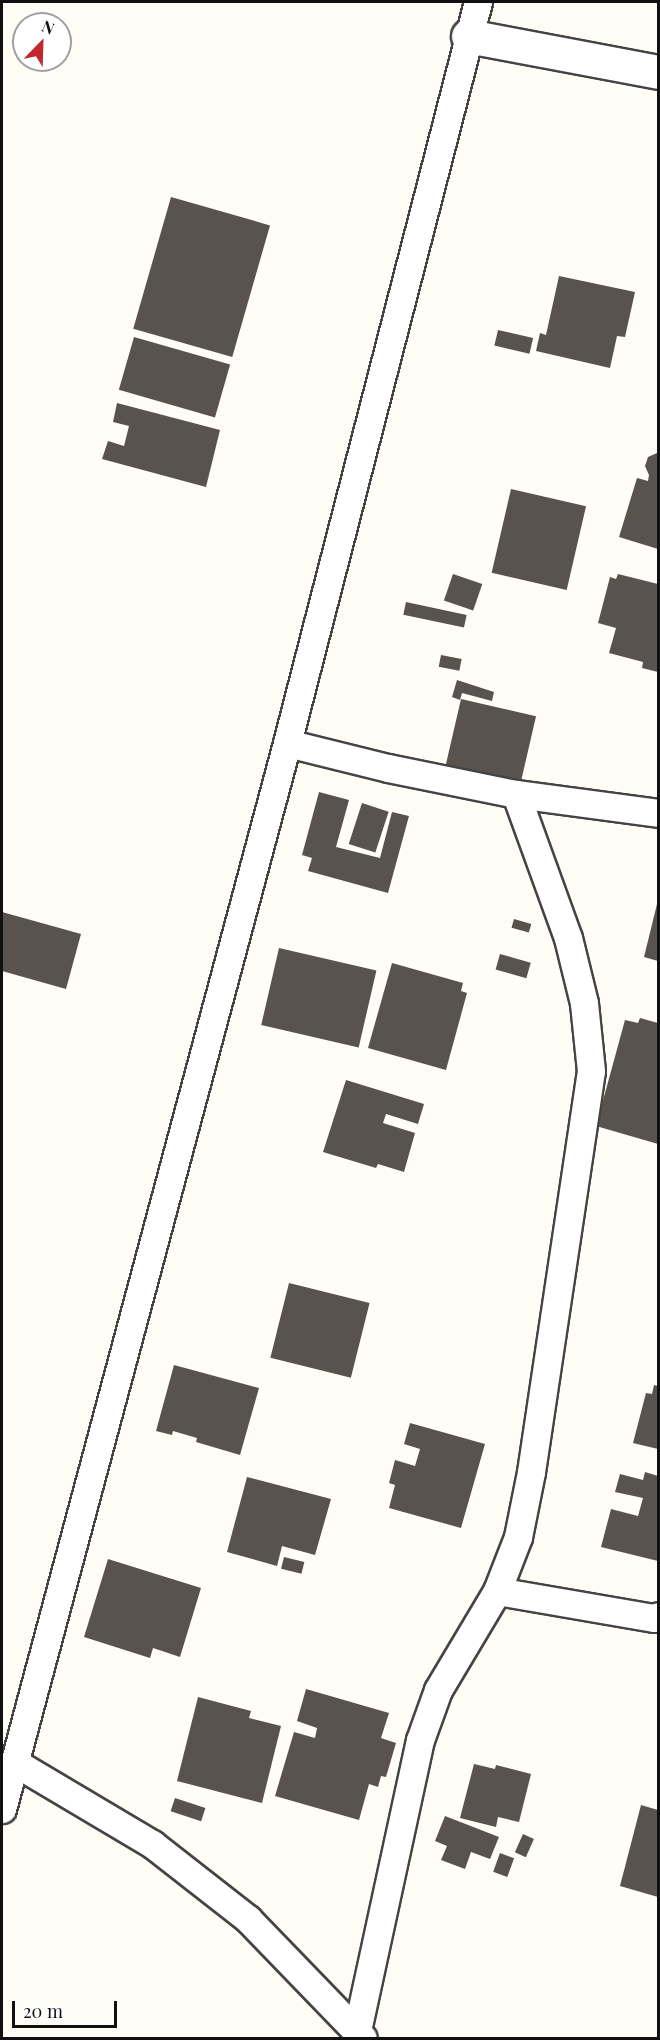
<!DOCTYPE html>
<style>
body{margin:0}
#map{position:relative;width:660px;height:2040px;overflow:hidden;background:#fffdf5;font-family:"Playfair Display",serif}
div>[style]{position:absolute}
.building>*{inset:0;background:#5a524d;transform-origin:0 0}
.roads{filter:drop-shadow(2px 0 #444) drop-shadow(-2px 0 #444) drop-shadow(0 2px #444) drop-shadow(0 -2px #444)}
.minor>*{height:27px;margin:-13.5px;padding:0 13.5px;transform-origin:13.5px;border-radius:13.5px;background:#fff}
.tertiary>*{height:33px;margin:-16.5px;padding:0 16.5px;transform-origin:16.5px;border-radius:16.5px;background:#fff}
span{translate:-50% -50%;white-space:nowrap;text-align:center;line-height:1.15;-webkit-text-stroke:6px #fff;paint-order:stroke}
.frame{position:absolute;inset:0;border:3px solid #111;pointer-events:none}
.north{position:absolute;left:12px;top:12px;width:60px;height:60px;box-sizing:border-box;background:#fff;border:2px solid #a0a0a0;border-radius:50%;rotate:23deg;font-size:16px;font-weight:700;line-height:24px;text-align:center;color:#111}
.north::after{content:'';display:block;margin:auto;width:21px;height:27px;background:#c4262e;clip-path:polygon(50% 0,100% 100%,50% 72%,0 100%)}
.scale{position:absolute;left:12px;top:2001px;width:105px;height:27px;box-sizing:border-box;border:3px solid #111;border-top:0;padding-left:8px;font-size:18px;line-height:21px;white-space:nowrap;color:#111;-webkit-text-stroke:4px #fff;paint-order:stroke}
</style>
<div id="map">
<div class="building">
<i style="left:171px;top:197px;width:103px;height:137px;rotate:16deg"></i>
<i style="clip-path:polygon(559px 276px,635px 292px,625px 337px,617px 336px,610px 368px,536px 351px,540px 333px,546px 335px)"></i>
<i style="left:498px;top:330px;width:36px;height:16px;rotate:13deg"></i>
<i style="left:134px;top:337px;width:100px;height:55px;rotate:16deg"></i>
<i style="clip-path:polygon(117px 403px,220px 430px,206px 487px,102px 459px,108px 441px,124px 446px,129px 426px,113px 422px)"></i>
<i style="clip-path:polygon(657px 453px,658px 454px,658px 549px,619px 537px,637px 478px,648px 481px,649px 475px,645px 466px,648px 457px)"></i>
<i style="left:511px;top:489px;width:77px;height:86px;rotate:13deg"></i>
<i style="left:453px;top:574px;width:31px;height:28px;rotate:19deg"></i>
<i style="clip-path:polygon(618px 574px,658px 584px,658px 672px,642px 668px,643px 662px,609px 653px,616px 628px,598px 623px,610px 577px,616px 579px)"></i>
<i style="left:406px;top:602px;width:62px;height:13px;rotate:12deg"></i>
<i style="left:441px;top:655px;width:21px;height:12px;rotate:11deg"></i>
<i style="clip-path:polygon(457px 680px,494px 692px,492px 701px,462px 693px,460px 700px,452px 697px)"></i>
<i style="left:461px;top:699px;width:77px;height:73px;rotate:13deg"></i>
<i style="clip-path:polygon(319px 792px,349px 800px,336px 847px,380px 858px,392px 812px,409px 816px,388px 893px,308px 871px,312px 858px,302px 855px)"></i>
<i style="left:362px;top:803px;width:28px;height:43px;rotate:18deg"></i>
<i style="clip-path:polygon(658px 900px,658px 961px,644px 957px)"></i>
<i style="clip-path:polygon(2px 912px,81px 934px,66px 989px,2px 971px)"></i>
<i style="left:514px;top:919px;width:18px;height:9px;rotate:16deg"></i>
<i style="left:279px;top:948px;width:100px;height:79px;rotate:13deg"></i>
<i style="left:500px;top:954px;width:32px;height:16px;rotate:16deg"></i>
<i style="clip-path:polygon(392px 963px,463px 983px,461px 991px,467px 993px,446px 1070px,368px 1048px)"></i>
<i style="clip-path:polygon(640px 1018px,658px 1023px,658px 1144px,596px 1126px,625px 1020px,638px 1023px)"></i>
<i style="clip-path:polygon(346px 1080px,424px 1104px,418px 1124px,386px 1114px,383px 1123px,415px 1133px,404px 1172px,378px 1164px,376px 1168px,323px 1152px)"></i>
<i style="left:289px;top:1283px;width:83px;height:77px;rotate:14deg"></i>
<i style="clip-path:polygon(174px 1365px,259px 1388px,240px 1455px,196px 1442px,197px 1438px,173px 1431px,172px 1435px,156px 1431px)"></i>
<i style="clip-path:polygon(654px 1385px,658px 1386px,658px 1449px,633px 1443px,646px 1393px,652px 1394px)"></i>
<i style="clip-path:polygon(410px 1423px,485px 1444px,461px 1528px,389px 1508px,395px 1485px,389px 1483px,395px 1460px,415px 1466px,420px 1449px,404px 1444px)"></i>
<i style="clip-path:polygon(645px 1472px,658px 1476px,658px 1561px,601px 1547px,611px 1509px,638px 1516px,643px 1498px,615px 1492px,620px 1474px,643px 1480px)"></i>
<i style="clip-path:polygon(247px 1477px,331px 1499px,315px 1555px,282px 1546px,277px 1566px,227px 1552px)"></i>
<i style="left:284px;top:1557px;width:21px;height:12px;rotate:14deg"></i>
<i style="clip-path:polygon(108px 1559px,201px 1588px,180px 1657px,153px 1648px,150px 1658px,84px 1637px)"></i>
<i style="clip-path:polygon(306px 1689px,389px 1713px,381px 1738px,396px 1743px,386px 1777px,381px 1776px,378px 1787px,369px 1784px,359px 1820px,275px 1796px,294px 1732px,315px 1738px,317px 1728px,297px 1721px)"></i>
<i style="clip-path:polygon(198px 1697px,251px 1711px,249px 1718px,281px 1726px,262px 1803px,177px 1781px)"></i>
<i style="clip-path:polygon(474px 1764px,495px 1769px,496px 1765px,531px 1774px,519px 1822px,498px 1817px,496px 1827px,460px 1818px)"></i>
<i style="left:175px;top:1798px;width:32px;height:14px;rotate:18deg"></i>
<i style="clip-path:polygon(641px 1805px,658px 1810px,658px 1897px,620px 1886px)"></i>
<i style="clip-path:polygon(445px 1816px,499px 1837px,490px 1859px,471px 1852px,465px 1869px,441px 1860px,447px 1846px,435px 1841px)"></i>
<i style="left:523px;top:1834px;width:12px;height:20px;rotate:24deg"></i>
<i style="left:500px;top:1853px;width:15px;height:20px;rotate:20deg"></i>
</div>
<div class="roads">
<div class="minor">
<i style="left:287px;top:743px;width:104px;rotate:13.9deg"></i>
<i style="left:388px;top:768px;width:131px;rotate:11.5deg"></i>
<i style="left:516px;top:794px;width:143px;rotate:7.6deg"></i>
<i style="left:497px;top:1591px;width:159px;rotate:9.8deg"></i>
<i style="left:654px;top:1618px;width:4px;rotate:-27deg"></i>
<i style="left:14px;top:1762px;width:161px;rotate:30.7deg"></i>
<i style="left:152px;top:1844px;width:122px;rotate:38deg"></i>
<i style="left:248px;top:1919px;width:165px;rotate:46deg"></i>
<i style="left:2px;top:1809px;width:1103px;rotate:-75.03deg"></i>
<i style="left:287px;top:743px;width:765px;rotate:-75.55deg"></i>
<i style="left:357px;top:2031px;width:298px;rotate:-77.8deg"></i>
<i style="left:420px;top:1740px;width:53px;rotate:-70.2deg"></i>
<i style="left:438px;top:1690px;width:115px;rotate:-59.2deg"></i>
<i style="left:497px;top:1591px;width:58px;rotate:-68.7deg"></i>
<i style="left:518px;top:1537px;width:66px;rotate:-78.7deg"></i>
<i style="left:531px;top:1472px;width:405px;rotate:-81.5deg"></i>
<i style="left:591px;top:1071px;width:68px;rotate:-95.9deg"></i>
<i style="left:584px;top:1003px;width:67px;rotate:-103.8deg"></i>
<i style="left:568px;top:938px;width:153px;rotate:-109.9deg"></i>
</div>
<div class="tertiary">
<i style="left:468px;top:36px;width:193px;rotate:10.7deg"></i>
</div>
</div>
<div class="frame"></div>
<div class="north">N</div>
<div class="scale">20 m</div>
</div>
